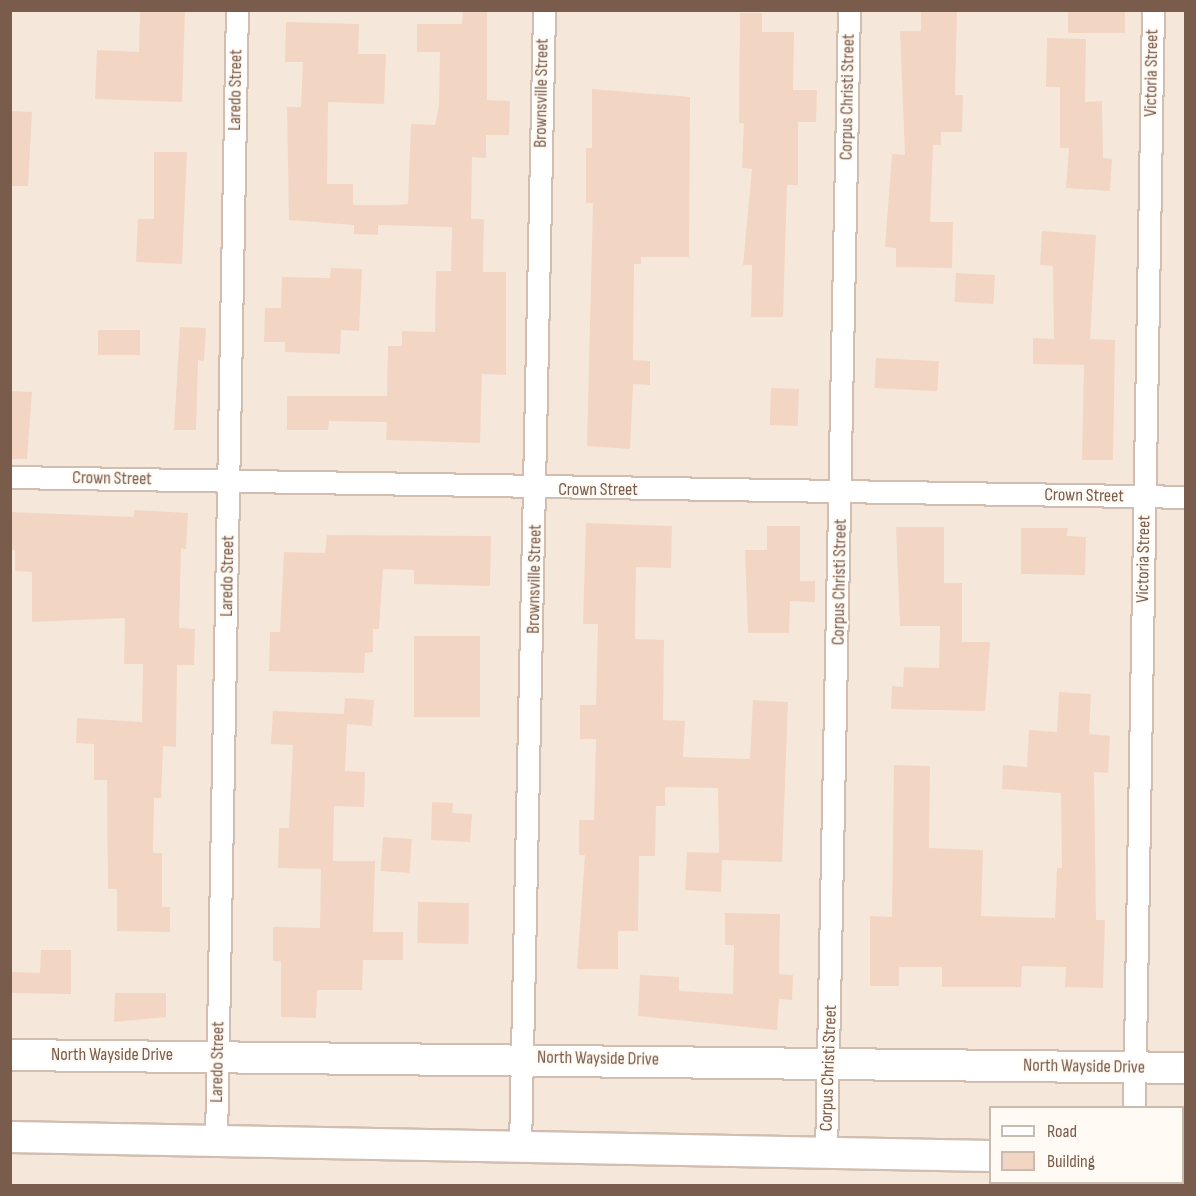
<!DOCTYPE html>
<style>
body{margin:0}
#map{position:relative;width:1196px;height:1196px;overflow:hidden;background:#fdf6ec;font-family:"Sofia Sans Condensed",sans-serif}
div>[style]{position:absolute}
.residential>*{inset:0;background:#f5e8da}
.building>*{inset:0;background:#f3d5c3;transform-origin:0 0}
.roads{filter:drop-shadow(2px 0 #d1beb0) drop-shadow(-2px 0 #d1beb0) drop-shadow(0 2px #d1beb0) drop-shadow(0 -2px #d1beb0)}
.minor>*{height:21px;margin:-10.5px;padding:0 10.5px;transform-origin:10.5px;border-radius:10.5px;background:#fff}
.secondary>*{height:30px;margin:-15px;padding:0 15px;transform-origin:15px;border-radius:15px;background:#fff}
span{translate:-50% -50%;white-space:nowrap;text-align:center;line-height:1.15;-webkit-text-stroke:4.5px #fffaf3;paint-order:stroke}
.street-label{font-size:18px;color:#7a5c4d}
.frame{position:absolute;inset:0;border:12px solid #7a5c4d;pointer-events:none}
.legend{position:absolute;left:989px;top:1106px;width:195px;height:78px;box-sizing:border-box;background:#fffaf3;border:2px solid #cabbb1;margin:0;padding:8px 10px;list-style:none;font-size:18px;color:#7a5c4d}
.legend li{display:flex;align-items:center;gap:12px;height:30px}
.legend b{width:30px;border:2px solid #cabbb1}
</style>
<div id="map">
<div class="residential">
<i style="clip-path:polygon(evenodd,10px 11px,1185px 11px,1185px 1185px,11px 1185px,10px 11px,990px 1108px,1182px 1108px,1182px 1182px,990px 1182px,990px 1108px)"></i>
</div>
<div class="building">
<i style="clip-path:polygon(140px 10px,185px 10px,182px 102px,95px 99px,97px 50px,139px 52px)"></i>
<i style="clip-path:polygon(463px 10px,487px 10px,487px 100px,510px 101px,509px 135px,486px 135px,486px 158px,472px 157px,471px 219px,484px 219px,483px 272px,506px 272px,506px 375px,482px 374px,480px 443px,386px 440px,387px 422px,329px 421px,328px 430px,287px 430px,287px 396px,387px 396px,388px 346px,402px 346px,402px 331px,435px 332px,436px 271px,451px 271px,452px 227px,378px 225px,378px 235px,354px 234px,354px 225px,289px 220px,287px 107px,301px 107px,303px 62px,285px 62px,286px 22px,359px 24px,358px 54px,386px 54px,384px 104px,328px 102px,327px 184px,353px 184px,353px 205px,396px 205px,408px 204px,411px 124px,435px 125px,439px 105px,440px 52px,417px 52px,417px 24px,462px 24px)"></i>
<i style="clip-path:polygon(921px 10px,957px 10px,955px 95px,963px 95px,962px 132px,941px 132px,941px 145px,933px 145px,930px 222px,953px 222px,952px 268px,896px 267px,896px 248px,885px 247px,892px 154px,905px 155px,900px 31px,921px 31px)"></i>
<i style="left:1068px;top:10px;width:57px;height:23px"></i>
<i style="clip-path:polygon(740px 13px,762px 13px,762px 32px,794px 32px,793px 90px,817px 90px,816px 122px,798px 122px,798px 185px,787px 185px,783px 317px,751px 317px,752px 265px,743px 265px,752px 169px,742px 168px,744px 123px,739px 123px)"></i>
<i style="clip-path:polygon(1047px 38px,1086px 39px,1085px 102px,1102px 101px,1103px 158px,1112px 159px,1110px 191px,1066px 188px,1069px 148px,1060px 148px,1060px 87px,1046px 87px)"></i>
<i style="clip-path:polygon(592px 89px,690px 97px,689px 257px,641px 257px,641px 264px,634px 264px,633px 360px,650px 361px,650px 385px,633px 384px,630px 449px,587px 446px,593px 203px,586px 203px,586px 148px,592px 148px)"></i>
<i style="clip-path:polygon(10px 111px,32px 112px,28px 186px,10px 186px)"></i>
<i style="clip-path:polygon(154px 152px,187px 152px,182px 264px,136px 262px,138px 219px,154px 219px)"></i>
<i style="clip-path:polygon(1042px 231px,1096px 235px,1090px 339px,1115px 340px,1113px 460px,1082px 460px,1084px 365px,1033px 364px,1033px 338px,1054px 339px,1053px 266px,1040px 265px)"></i>
<i style="clip-path:polygon(331px 268px,362px 269px,359px 331px,341px 330px,340px 354px,285px 352px,285px 342px,264px 342px,265px 308px,281px 308px,282px 277px,330px 278px)"></i>
<i style="left:956px;top:273px;width:39px;height:29px;rotate:3deg"></i>
<i style="clip-path:polygon(180px 327px,206px 328px,204px 361px,198px 360px,196px 430px,174px 430px)"></i>
<i style="left:140px;top:330px;width:25px;height:42px;rotate:90deg"></i>
<i style="left:876px;top:358px;width:63px;height:30px;rotate:3deg"></i>
<i style="left:771px;top:388px;width:28px;height:37px;rotate:2deg"></i>
<i style="clip-path:polygon(10px 391px,32px 392px,27px 459px,10px 459px)"></i>
<i style="clip-path:polygon(134px 510px,188px 513px,186px 549px,181px 548px,179px 628px,195px 629px,194px 665px,177px 665px,176px 747px,163px 746px,161px 798px,154px 798px,153px 853px,162px 853px,162px 907px,170px 907px,170px 932px,117px 931px,117px 889px,108px 889px,107px 780px,94px 780px,94px 744px,76px 743px,77px 718px,142px 722px,143px 664px,124px 664px,125px 618px,32px 622px,32px 572px,15px 571px,15px 550px,10px 550px,10px 512px,134px 517px)"></i>
<i style="clip-path:polygon(586px 523px,672px 526px,671px 568px,636px 567px,635px 639px,664px 640px,663px 720px,685px 721px,683px 757px,750px 759px,753px 700px,788px 702px,782px 862px,722px 860px,721px 892px,685px 890px,687px 852px,719px 853px,718px 788px,665px 787px,665px 806px,656px 806px,655px 856px,639px 856px,638px 931px,618px 931px,618px 969px,577px 969px,585px 855px,579px 855px,579px 820px,594px 820px,596px 739px,580px 739px,580px 705px,596px 705px,598px 624px,583px 624px)"></i>
<i style="clip-path:polygon(767px 526px,800px 526px,800px 581px,815px 581px,815px 602px,790px 601px,789px 633px,748px 633px,745px 550px,767px 550px)"></i>
<i style="clip-path:polygon(896px 527px,944px 527px,944px 583px,962px 583px,962px 642px,990px 642px,985px 711px,891px 709px,892px 686px,903px 687px,904px 667px,939px 668px,940px 626px,900px 626px)"></i>
<i style="clip-path:polygon(1021px 528px,1068px 528px,1067px 536px,1086px 537px,1085px 575px,1021px 574px)"></i>
<i style="clip-path:polygon(327px 535px,491px 536px,490px 586px,414px 584px,414px 570px,383px 569px,379px 629px,373px 629px,373px 652px,365px 653px,364px 673px,269px 671px,270px 632px,280px 632px,284px 552px,325px 553px)"></i>
<i style="left:414px;top:636px;width:66px;height:81px"></i>
<i style="clip-path:polygon(1059px 692px,1091px 694px,1089px 734px,1110px 736px,1108px 773px,1094px 772px,1096px 920px,1105px 920px,1103px 988px,1065px 987px,1066px 967px,1022px 966px,1021px 987px,942px 987px,942px 967px,899px 967px,899px 986px,870px 986px,870px 916px,892px 917px,894px 765px,930px 766px,929px 848px,983px 850px,981px 916px,1055px 918px,1057px 868px,1062px 868px,1061px 793px,1002px 789px,1003px 765px,1027px 767px,1029px 730px,1057px 732px)"></i>
<i style="clip-path:polygon(345px 698px,374px 700px,372px 726px,347px 724px,345px 771px,365px 772px,364px 807px,334px 806px,333px 861px,375px 861px,373px 932px,403px 932px,403px 960px,363px 960px,362px 990px,317px 990px,316px 1018px,281px 1017px,281px 961px,273px 961px,273px 927px,320px 928px,321px 869px,278px 868px,279px 828px,289px 828px,293px 745px,271px 744px,273px 711px,344px 714px)"></i>
<i style="clip-path:polygon(432px 802px,453px 803px,452px 813px,472px 814px,470px 842px,431px 840px)"></i>
<i style="left:383px;top:837px;width:29px;height:34px;rotate:4deg"></i>
<i style="left:418px;top:902px;width:51px;height:41px;rotate:1deg"></i>
<i style="clip-path:polygon(725px 913px,780px 914px,779px 974px,793px 975px,792px 1000px,779px 999px,777px 1030px,638px 1016px,640px 975px,679px 977px,679px 991px,733px 994px,734px 945px,725px 945px)"></i>
<i style="clip-path:polygon(41px 950px,71px 950px,71px 994px,10px 993px,10px 972px,40px 973px)"></i>
<i style="clip-path:polygon(115px 993px,166px 993px,166px 1017px,114px 1022px)"></i>
</div>
<div class="roads">
<div class="minor">
<i style="left:10px;top:477px;width:1176px;rotate:0.97deg"></i>
<i style="left:1134px;top:1108px;width:1098px;rotate:-89.01deg"></i>
<i style="left:216px;top:1141px;width:1131px;rotate:-88.94deg"></i>
<i style="left:520px;top:1148px;width:1138px;rotate:-88.79deg"></i>
<i style="left:826px;top:1154px;width:1144px;rotate:-88.85deg"></i>
</div>
<div class="secondary">
<i style="left:10px;top:1055px;width:1176px;rotate:0.63deg"></i>
<i style="left:10px;top:1137px;width:980px;rotate:1.11deg"></i>
<i style="left:1182px;top:1157px;width:4px"></i>
</div>
</div>
<div class="street-label">
<span style="left:1152px;top:73px;rotate:-89deg">Victoria Street</span>
<span style="left:236px;top:90px;rotate:-89deg">Laredo Street</span>
<span style="left:542px;top:93px;rotate:-89deg">Brownsville Street</span>
<span style="left:848px;top:97px;rotate:-89deg">Corpus Christi Street</span>
<span style="left:112px;top:479px;rotate:1deg">Crown Street</span>
<span style="left:598px;top:490px">Crown Street</span>
<span style="left:1084px;top:496px;rotate:1deg">Crown Street</span>
<span style="left:1144px;top:559px;rotate:-89deg">Victoria Street</span>
<span style="left:228px;top:576px;rotate:-89deg">Laredo Street</span>
<span style="left:535px;top:579px;rotate:-89deg">Brownsville Street</span>
<span style="left:840px;top:582px;rotate:-89deg">Corpus Christi Street</span>
<span style="left:112px;top:1055px">North Wayside Drive</span>
<span style="left:598px;top:1059px;rotate:1deg">North Wayside Drive</span>
<span style="left:218px;top:1062px;rotate:-89deg">Laredo Street</span>
<span style="left:1084px;top:1067px;rotate:1deg">North Wayside Drive</span>
<span style="left:829px;top:1068px;rotate:-88deg">Corpus Christi Street</span>
</div>
<div class="frame"></div>
<ul class="legend">
<li><b style="height:8px;background:#fff"></b>Road</li>
<li><b style="height:16px;background:#f3d5c3"></b>Building</li>
</ul>
</div>
